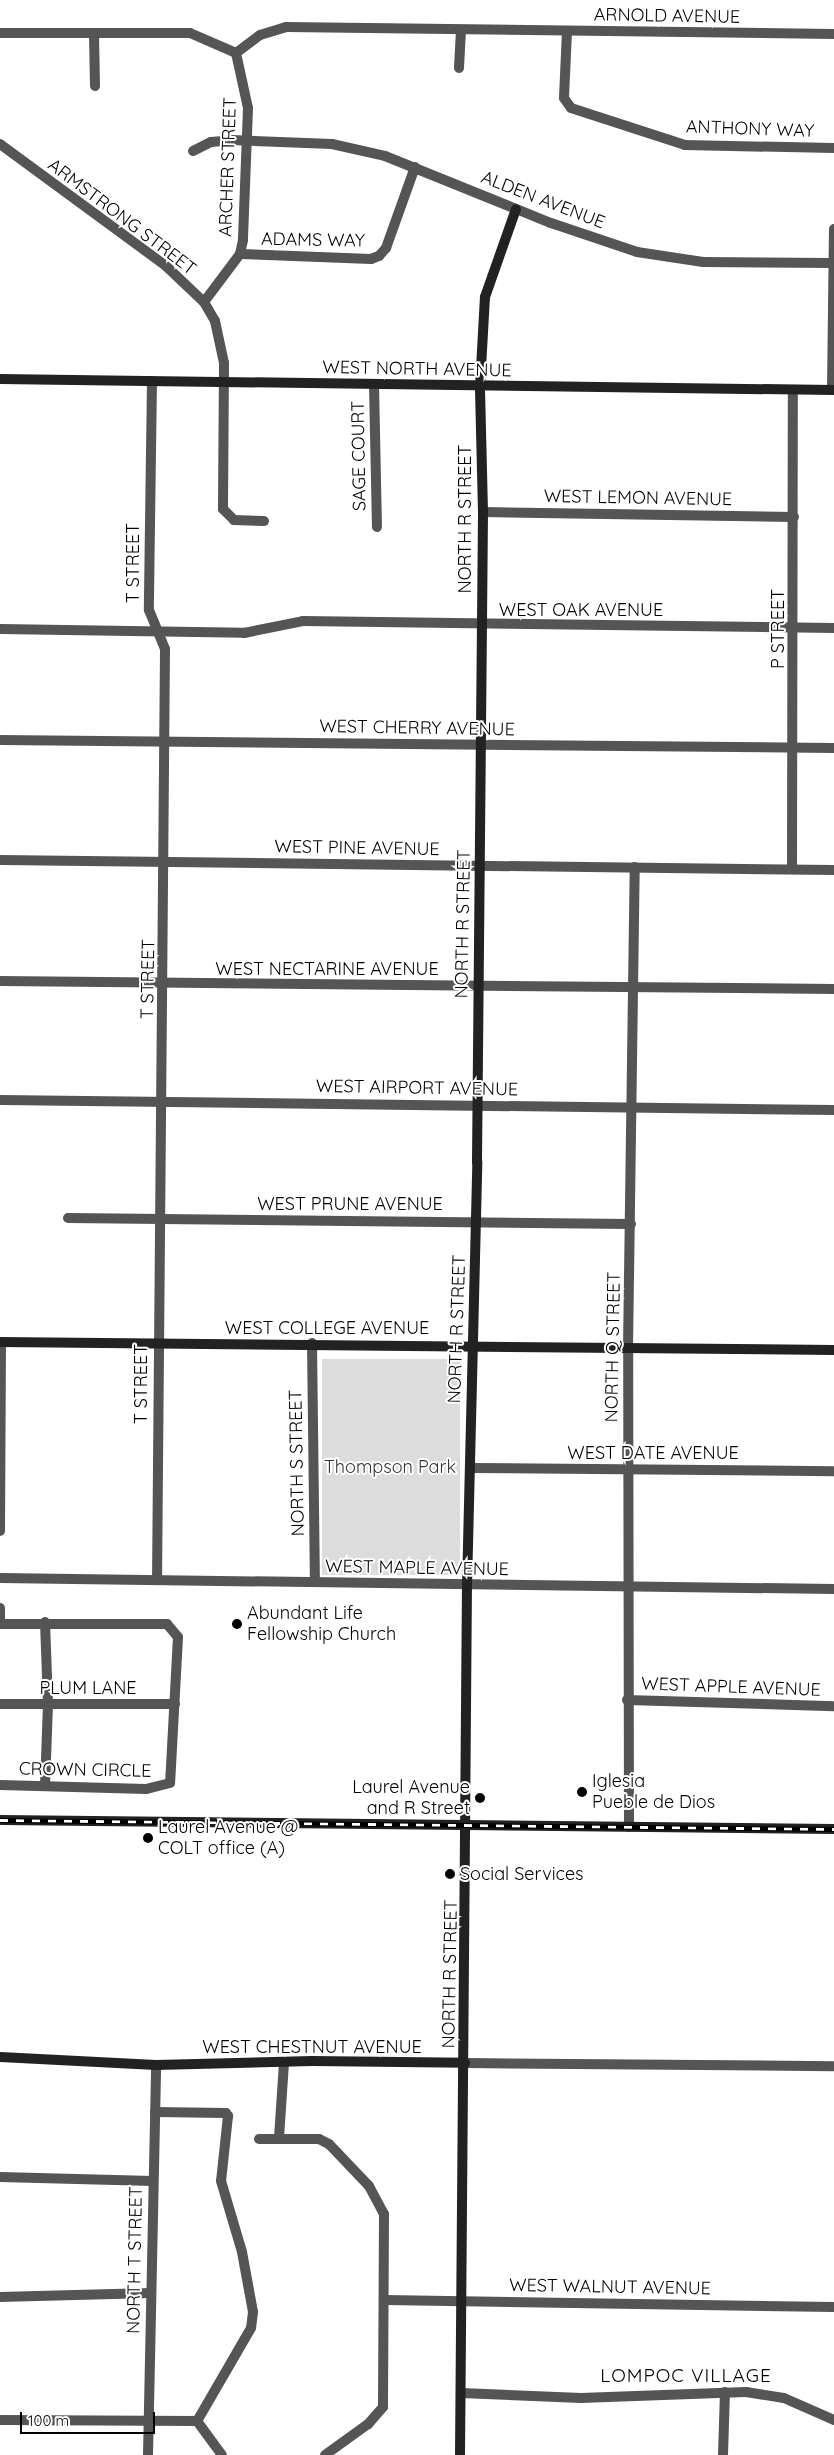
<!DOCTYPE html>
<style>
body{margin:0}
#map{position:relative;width:834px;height:2455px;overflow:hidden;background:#fff;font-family:Quicksand,sans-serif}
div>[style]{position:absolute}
.green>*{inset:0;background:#dcdcdc;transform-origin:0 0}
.street>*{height:10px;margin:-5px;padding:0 5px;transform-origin:5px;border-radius:5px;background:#555}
.secondary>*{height:10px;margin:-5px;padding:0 5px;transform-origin:5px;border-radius:5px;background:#222}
.rail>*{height:4.5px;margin-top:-2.25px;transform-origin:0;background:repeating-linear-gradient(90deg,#fff 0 8px,#000 0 16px);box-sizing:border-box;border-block:1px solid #000}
.dots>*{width:14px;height:14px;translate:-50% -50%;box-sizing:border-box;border:2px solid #fff;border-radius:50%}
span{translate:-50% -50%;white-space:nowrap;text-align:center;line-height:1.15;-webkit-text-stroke:4px #fff;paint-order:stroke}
.street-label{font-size:18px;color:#000}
.park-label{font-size:18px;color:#333}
.poi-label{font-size:18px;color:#000}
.left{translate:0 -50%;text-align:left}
.right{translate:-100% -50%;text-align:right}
.neighbourhood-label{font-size:19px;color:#000;letter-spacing:1px}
.scale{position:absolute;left:20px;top:2412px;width:135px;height:22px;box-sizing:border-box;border:2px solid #000;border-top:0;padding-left:6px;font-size:15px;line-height:18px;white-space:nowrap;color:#000;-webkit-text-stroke:4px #fff;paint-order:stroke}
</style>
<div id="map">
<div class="green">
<i style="left:322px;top:1359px;width:138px;height:216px"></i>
</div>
<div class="street">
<i style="left:567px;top:31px;width:67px;rotate:92.6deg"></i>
<i style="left:564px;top:98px;width:12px;rotate:55deg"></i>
<i style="left:571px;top:108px;width:120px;rotate:18deg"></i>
<i style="left:685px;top:145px;width:149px;rotate:1.2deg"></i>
<i style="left:0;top:33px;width:190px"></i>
<i style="left:190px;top:33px;width:50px;rotate:23.5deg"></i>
<i style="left:236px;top:53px;width:56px;rotate:77.7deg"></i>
<i style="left:248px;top:108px;width:132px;rotate:92.2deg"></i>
<i style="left:243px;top:240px;width:14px;rotate:102deg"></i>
<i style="left:240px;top:254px;width:60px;rotate:126.9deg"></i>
<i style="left:94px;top:34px;width:52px;rotate:88.9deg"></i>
<i style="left:236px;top:53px;width:30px;rotate:-37deg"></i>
<i style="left:260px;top:35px;width:27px;rotate:-17deg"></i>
<i style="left:286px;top:27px;width:548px;rotate:0.73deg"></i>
<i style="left:459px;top:68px;width:38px;rotate:-87deg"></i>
<i style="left:0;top:144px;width:206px;rotate:36.3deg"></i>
<i style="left:166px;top:266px;width:52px;rotate:43.5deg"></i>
<i style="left:204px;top:302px;width:22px;rotate:60deg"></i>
<i style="left:215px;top:321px;width:43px;rotate:77.9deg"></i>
<i style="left:224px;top:363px;width:146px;rotate:90.4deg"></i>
<i style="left:223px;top:509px;width:16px;rotate:45deg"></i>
<i style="left:234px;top:520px;width:30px;rotate:2deg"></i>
<i style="left:193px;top:151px;width:20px;rotate:-27deg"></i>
<i style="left:211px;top:142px;width:21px;rotate:-5deg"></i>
<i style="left:232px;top:140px;width:100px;rotate:2.3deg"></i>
<i style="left:332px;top:144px;width:54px;rotate:12.8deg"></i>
<i style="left:385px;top:156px;width:179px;rotate:22deg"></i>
<i style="left:551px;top:223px;width:91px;rotate:18.6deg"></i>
<i style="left:637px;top:252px;width:67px;rotate:8.6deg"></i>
<i style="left:703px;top:262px;width:129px;rotate:0.4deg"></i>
<i style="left:240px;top:254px;width:131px;rotate:2.2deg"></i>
<i style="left:371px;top:259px;width:9px;rotate:-21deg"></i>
<i style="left:379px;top:256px;width:11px;rotate:-49deg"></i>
<i style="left:386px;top:248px;width:86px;rotate:-70.3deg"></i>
<i style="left:152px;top:381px;width:229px;rotate:90.8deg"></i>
<i style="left:149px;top:610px;width:42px;rotate:67.7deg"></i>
<i style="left:165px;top:649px;width:931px;rotate:90.49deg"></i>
<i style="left:374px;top:385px;width:142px;rotate:88.8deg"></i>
<i style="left:832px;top:390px;width:161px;rotate:-89.3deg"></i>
<i style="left:483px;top:512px;width:311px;rotate:0.9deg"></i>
<i style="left:0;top:629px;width:244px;rotate:0.9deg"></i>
<i style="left:244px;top:633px;width:60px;rotate:-11.5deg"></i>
<i style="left:303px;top:621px;width:531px;rotate:0.76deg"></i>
<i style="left:0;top:740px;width:834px;rotate:0.55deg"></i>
<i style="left:0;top:860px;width:834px;rotate:0.69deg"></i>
<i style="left:792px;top:869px;width:479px;rotate:-89.9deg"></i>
<i style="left:0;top:981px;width:834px;rotate:0.55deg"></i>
<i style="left:0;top:1100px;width:834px;rotate:0.69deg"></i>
<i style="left:68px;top:1218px;width:563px;rotate:0.61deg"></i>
<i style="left:312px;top:1343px;width:239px;rotate:89.3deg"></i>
<i style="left:471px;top:1468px;width:363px;rotate:0.5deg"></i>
<i style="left:0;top:1531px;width:189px;rotate:-89.7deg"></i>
<i style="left:0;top:1578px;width:834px;rotate:0.76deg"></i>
<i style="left:0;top:1608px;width:16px;rotate:90deg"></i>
<i style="left:0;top:1624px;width:167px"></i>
<i style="left:167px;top:1624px;width:17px;rotate:50deg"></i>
<i style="left:178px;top:1637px;width:146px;rotate:93.1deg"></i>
<i style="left:170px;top:1783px;width:25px;rotate:166deg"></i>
<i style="left:146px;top:1789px;width:146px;rotate:-178.4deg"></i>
<i style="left:627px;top:1700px;width:207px;rotate:1.7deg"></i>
<i style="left:0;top:1704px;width:175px"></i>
<i style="left:45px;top:1786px;width:82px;rotate:-87.9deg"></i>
<i style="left:48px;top:1704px;width:82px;rotate:-92.1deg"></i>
<i style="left:629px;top:1827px;width:479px;rotate:-90.1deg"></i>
<i style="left:628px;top:1348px;width:481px;rotate:-89.2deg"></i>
<i style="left:465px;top:2063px;width:369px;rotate:0.5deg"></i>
<i style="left:155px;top:2112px;width:71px;rotate:0.8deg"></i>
<i style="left:226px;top:2113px;width:4px;rotate:56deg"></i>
<i style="left:228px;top:2116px;width:65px;rotate:96.1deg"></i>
<i style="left:221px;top:2181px;width:74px;rotate:73.5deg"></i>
<i style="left:242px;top:2252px;width:61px;rotate:79.6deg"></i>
<i style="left:253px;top:2312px;width:16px;rotate:97deg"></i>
<i style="left:251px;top:2328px;width:108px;rotate:120.1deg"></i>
<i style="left:279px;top:2138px;width:76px;rotate:-86.2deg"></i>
<i style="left:259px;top:2139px;width:60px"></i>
<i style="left:319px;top:2139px;width:11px;rotate:27deg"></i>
<i style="left:329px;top:2144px;width:58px;rotate:46.4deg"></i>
<i style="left:369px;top:2186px;width:32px;rotate:62deg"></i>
<i style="left:384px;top:2214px;width:193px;rotate:90.3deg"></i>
<i style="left:383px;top:2407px;width:23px;rotate:131deg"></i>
<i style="left:368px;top:2424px;width:53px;rotate:144.2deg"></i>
<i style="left:0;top:2177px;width:153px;rotate:1.5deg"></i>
<i style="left:0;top:2297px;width:151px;rotate:-1.5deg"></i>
<i style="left:385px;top:2300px;width:449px;rotate:0.9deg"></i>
<i style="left:461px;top:2393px;width:120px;rotate:2.4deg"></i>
<i style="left:581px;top:2398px;width:165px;rotate:-2.1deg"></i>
<i style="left:746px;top:2392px;width:38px;rotate:9deg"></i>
<i style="left:784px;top:2398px;width:55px;rotate:23.7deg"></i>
<i style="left:0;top:2420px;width:197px;rotate:0.3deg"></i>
<i style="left:197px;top:2421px;width:42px;rotate:53.7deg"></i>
<i style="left:148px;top:2455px;width:390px;rotate:-88.8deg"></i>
<i style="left:723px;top:2455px;width:63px;rotate:-88.2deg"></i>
</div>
<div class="secondary">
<i style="left:0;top:379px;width:834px;rotate:0.76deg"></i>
<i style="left:0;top:1342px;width:834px;rotate:0.55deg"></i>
<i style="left:0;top:1820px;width:834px;rotate:0.62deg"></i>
<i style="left:0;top:2057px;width:156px;rotate:2.9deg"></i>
<i style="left:156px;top:2065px;width:156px;rotate:-1.5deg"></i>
<i style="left:312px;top:2061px;width:153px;rotate:0.7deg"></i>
<i style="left:460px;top:2455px;width:869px;rotate:-89.54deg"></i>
<i style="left:467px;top:1586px;width:424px;rotate:-88.6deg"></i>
<i style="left:477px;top:1162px;width:650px;rotate:-89.47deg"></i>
<i style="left:483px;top:512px;width:126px;rotate:-91.4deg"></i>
<i style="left:480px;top:386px;width:89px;rotate:-86.8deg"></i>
<i style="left:485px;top:297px;width:93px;rotate:-70.6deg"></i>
</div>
<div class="rail">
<i style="left:0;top:1820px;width:834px;rotate:0.62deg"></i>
</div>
<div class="dots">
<i style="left:237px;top:1624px;background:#000"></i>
<i style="left:582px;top:1792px;background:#000"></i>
<i style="left:480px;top:1798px;background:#000"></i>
<i style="left:148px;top:1838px;background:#000"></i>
<i style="left:450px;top:1874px;background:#000"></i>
</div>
<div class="street-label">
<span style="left:667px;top:16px;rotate:1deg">ARNOLD AVENUE</span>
<span style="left:750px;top:129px;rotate:2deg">ANTHONY WAY</span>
<span style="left:228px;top:167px;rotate:-88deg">ARCHER STREET</span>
<span style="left:543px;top:200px;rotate:21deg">ALDEN AVENUE</span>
<span style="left:122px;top:217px;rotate:37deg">ARMSTRONG STREET</span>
<span style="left:313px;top:240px;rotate:1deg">ADAMS WAY</span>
<span style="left:417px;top:369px;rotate:1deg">WEST NORTH AVENUE</span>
<span style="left:359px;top:456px;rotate:-91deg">SAGE COURT</span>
<span style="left:638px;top:498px;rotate:1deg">WEST LEMON AVENUE</span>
<span style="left:465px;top:519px;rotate:-90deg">NORTH R STREET</span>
<span style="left:133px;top:563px;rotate:-90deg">T STREET</span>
<span style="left:581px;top:610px">WEST OAK AVENUE</span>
<span style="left:778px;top:629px;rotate:-90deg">P STREET</span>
<span style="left:417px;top:728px;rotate:1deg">WEST CHERRY AVENUE</span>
<span style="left:357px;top:848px;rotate:1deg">WEST PINE AVENUE</span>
<span style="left:463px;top:924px;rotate:-89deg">NORTH R STREET</span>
<span style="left:327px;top:969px">WEST NECTARINE AVENUE</span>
<span style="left:148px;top:979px;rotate:-89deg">T STREET</span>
<span style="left:417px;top:1088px;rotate:1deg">WEST AIRPORT AVENUE</span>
<span style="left:350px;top:1204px">WEST PRUNE AVENUE</span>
<span style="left:327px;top:1328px">WEST COLLEGE AVENUE</span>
<span style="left:457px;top:1329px;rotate:-88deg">NORTH R STREET</span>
<span style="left:613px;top:1347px;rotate:-89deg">NORTH Q STREET</span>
<span style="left:141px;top:1384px;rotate:-90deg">T STREET</span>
<span style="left:653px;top:1453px">WEST DATE AVENUE</span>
<span style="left:297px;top:1463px;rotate:-91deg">NORTH S STREET</span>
<span style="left:417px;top:1568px;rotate:1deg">WEST MAPLE AVENUE</span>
<span style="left:731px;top:1687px;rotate:2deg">WEST APPLE AVENUE</span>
<span style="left:88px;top:1688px">PLUM LANE</span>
<span style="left:85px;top:1770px;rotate:1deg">CROWN CIRCLE</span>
<span style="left:450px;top:1974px;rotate:-89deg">NORTH R STREET</span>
<span style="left:312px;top:2047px">WEST CHESTNUT AVENUE</span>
<span style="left:135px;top:2260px;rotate:-89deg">NORTH T STREET</span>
<span style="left:610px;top:2287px;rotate:1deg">WEST WALNUT AVENUE</span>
</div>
<div class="park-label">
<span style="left:390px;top:1467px">Thompson Park</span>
</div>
<div class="poi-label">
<span class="left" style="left:247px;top:1624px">Abundant Life<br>Fellowship Church</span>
<span class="left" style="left:592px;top:1792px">Iglesia<br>Pueble de Dios</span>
<span class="right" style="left:470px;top:1798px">Laurel Avenue<br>and R Street</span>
<span class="left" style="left:158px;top:1838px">Laurel Avenue @<br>COLT office (A)</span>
<span class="left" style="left:460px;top:1874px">Social Services</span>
</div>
<div class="neighbourhood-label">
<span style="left:686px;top:2376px">LOMPOC VILLAGE</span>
</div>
<div class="scale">100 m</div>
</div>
